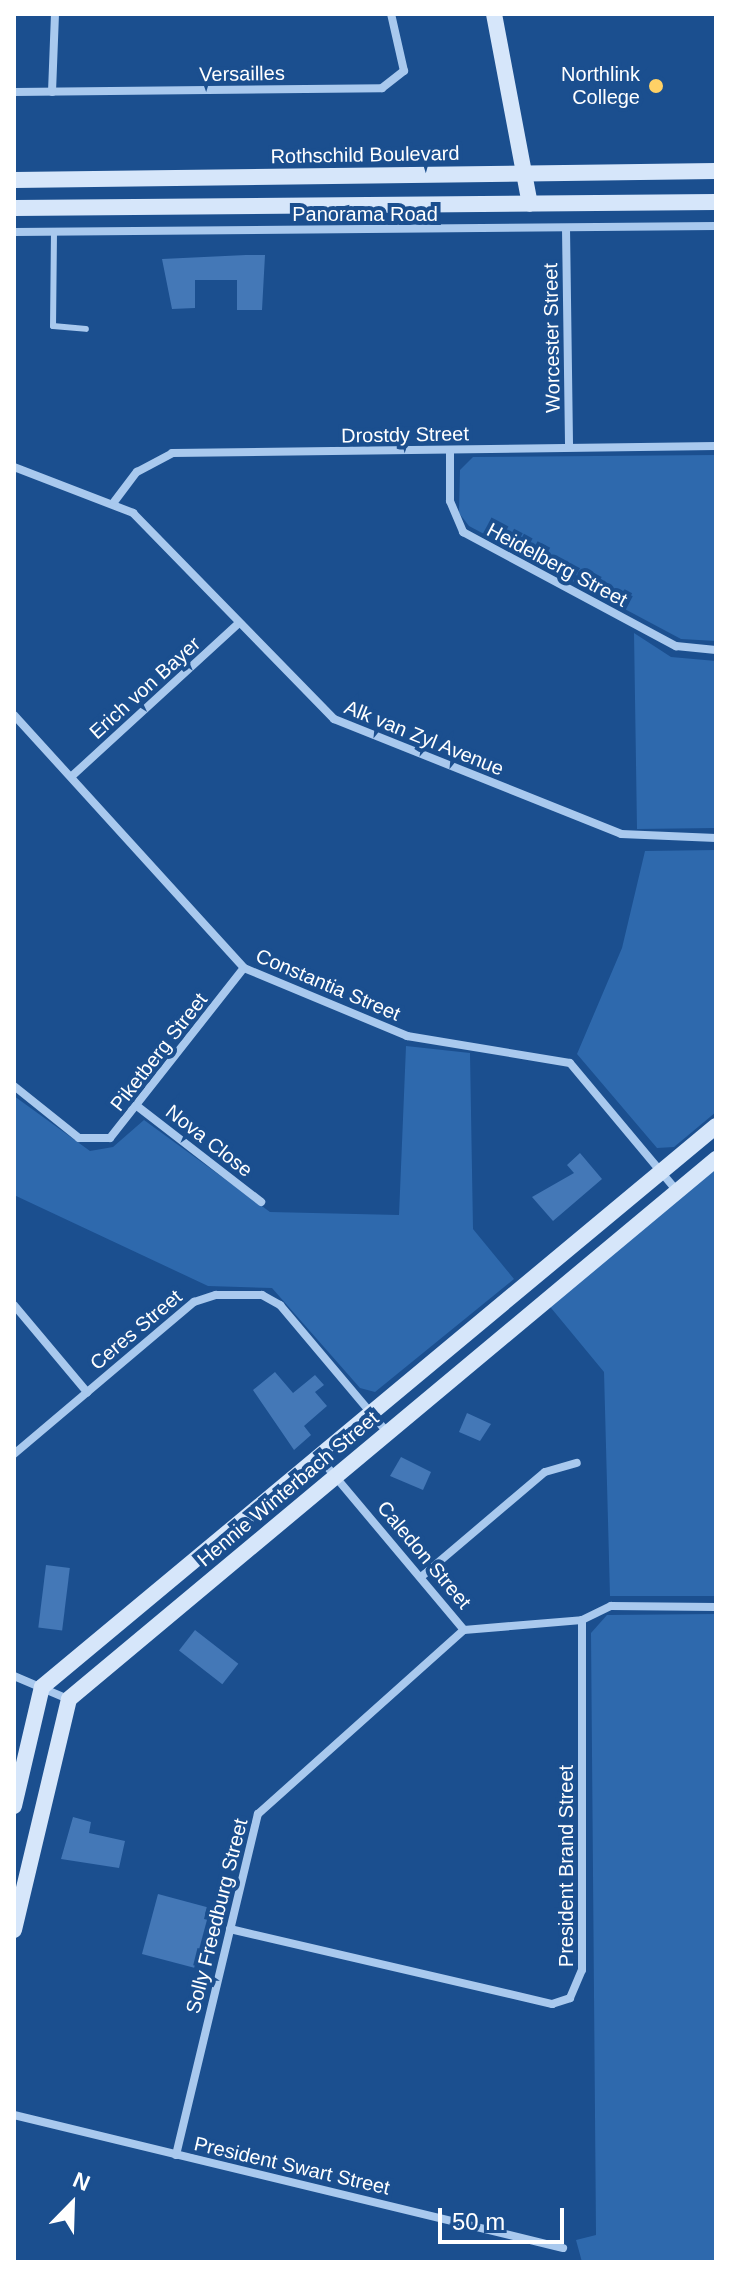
<!DOCTYPE html>
<style>
body{margin:0}
#map{position:relative;width:730px;height:2276px;overflow:hidden;background:#1b4f8f;font-family:Arial,sans-serif}
div>[style]{position:absolute}
.green>*{inset:0;background:#2e69ad}
.building>*{inset:0;background:#4478b7;transform-origin:0 0}
.lane>*{height:6px;margin:-3px;padding:0 3px;transform-origin:3px;border-radius:3px;background:#a9c9ee}
.street>*{height:8px;margin:-4px;padding:0 4px;transform-origin:4px;border-radius:4px;background:#a9c9ee}
.secondary>*{height:16px;margin:-8px;padding:0 8px;transform-origin:8px;border-radius:8px;background:#d6e6fa}
.dots>*{width:22px;height:22px;translate:-50% -50%;box-sizing:border-box;border:4px solid #1b4f8f;border-radius:50%}
span{translate:-50% -50%;white-space:nowrap;text-align:center;line-height:1.15;-webkit-text-stroke:8px #1b4f8f;paint-order:stroke}
.street-label{font-size:20px;color:#fff}
.poi-label{font-size:20px;color:#fff}
.right{translate:-100% -50%;text-align:right}
.frame{position:absolute;inset:0;border:16px solid #fff;pointer-events:none}
.north{position:absolute;left:32px;top:2164px;width:80px;height:80px;-webkit-text-stroke:6px #1b4f8f;paint-order:stroke;rotate:23deg;font-size:22px;font-weight:700;line-height:32px;text-align:center;color:#fff}
.north::after{content:'';display:block;margin:auto;width:28px;height:36px;background:#fff;clip-path:polygon(50% 0,100% 100%,50% 72%,0 100%)}
.scale{position:absolute;left:438px;top:2208px;width:126px;height:36px;box-sizing:border-box;border:4px solid #fff;border-top:0;padding-left:10px;font-size:24px;line-height:28px;white-space:nowrap;color:#fff;-webkit-text-stroke:6px #1b4f8f;paint-order:stroke}
</style>
<div id="map">
<div class="green">
<i style="clip-path:polygon(716px 455px,716px 641px,681px 639px,469px 526px,459px 513px,460px 470px,473px 457px)"></i>
<i style="clip-path:polygon(634px 633px,671px 657px,716px 661px,716px 828px,637px 829px)"></i>
<i style="clip-path:polygon(716px 850px,716px 1112px,674px 1147px,657px 1148px,577px 1054px,622px 948px,645px 851px)"></i>
<i style="clip-path:polygon(406px 1046px,470px 1053px,473px 1229px,514px 1279px,375px 1392px,360px 1388px,272px 1288px,208px 1286px,14px 1195px,14px 1096px,90px 1151px,113px 1147px,144px 1120px,270px 1212px,399px 1215px)"></i>
<i style="clip-path:polygon(716px 1169px,716px 1596px,610px 1596px,604px 1372px,547px 1303px)"></i>
<i style="clip-path:polygon(716px 1614px,716px 2262px,582px 2262px,576px 2240px,596px 2235px,591px 1633px,607px 1615px)"></i>
</div>
<div class="building">
<i style="clip-path:polygon(246px 255px,265px 255px,262px 310px,237px 310px,237px 280px,195px 280px,195px 308px,172px 309px,162px 259px)"></i>
<i style="clip-path:polygon(580px 1153px,602px 1179px,553px 1221px,532px 1197px,574px 1173px,567px 1165px)"></i>
<i style="clip-path:polygon(275px 1372px,293px 1393px,315px 1375px,324px 1385px,315px 1392px,327px 1406px,304px 1426px,311px 1435px,294px 1450px,253px 1390px)"></i>
<i style="clip-path:polygon(467px 1413px,491px 1424px,480px 1441px,459px 1432px)"></i>
<i style="clip-path:polygon(401px 1457px,431px 1472px,423px 1490px,390px 1476px)"></i>
<i style="left:46px;top:1565px;width:24px;height:63px;rotate:7deg"></i>
<i style="left:195px;top:1630px;width:55px;height:26px;rotate:38deg"></i>
<i style="clip-path:polygon(73px 1817px,91px 1822px,89px 1833px,125px 1841px,119px 1868px,61px 1859px)"></i>
<i style="left:158px;top:1894px;width:54px;height:62px;rotate:15deg"></i>
</div>
<div class="lane">
<i style="left:54px;top:232px;width:94px;rotate:90.6deg"></i>
<i style="left:53px;top:326px;width:33px;rotate:5deg"></i>
</div>
<div class="street">
<i style="left:14px;top:92px;width:368px;rotate:-0.6deg"></i>
<i style="left:382px;top:88px;width:28px;rotate:-38deg"></i>
<i style="left:404px;top:71px;width:58px;rotate:-102.8deg"></i>
<i style="left:52px;top:92px;width:78px;rotate:-87.8deg"></i>
<i style="left:566px;top:228px;width:219px;rotate:89.2deg"></i>
<i style="left:14px;top:232px;width:702px;rotate:-0.49deg"></i>
<i style="left:450px;top:451px;width:50px;rotate:90deg"></i>
<i style="left:450px;top:501px;width:34px;rotate:67deg"></i>
<i style="left:463px;top:532px;width:242px;rotate:28.2deg"></i>
<i style="left:676px;top:646px;width:40px;rotate:5.7deg"></i>
<i style="left:14px;top:467px;width:128px;rotate:21.1deg"></i>
<i style="left:133px;top:513px;width:288px;rotate:45.7deg"></i>
<i style="left:334px;top:719px;width:309px;rotate:21.8deg"></i>
<i style="left:621px;top:834px;width:95px;rotate:2.4deg"></i>
<i style="left:114px;top:502px;width:38px;rotate:-53deg"></i>
<i style="left:137px;top:472px;width:40px;rotate:-28deg"></i>
<i style="left:172px;top:453px;width:544px;rotate:-0.74deg"></i>
<i style="left:14px;top:715px;width:342px;rotate:47.7deg"></i>
<i style="left:244px;top:968px;width:177px;rotate:22.6deg"></i>
<i style="left:407px;top:1036px;width:165px;rotate:9.4deg"></i>
<i style="left:570px;top:1063px;width:167px;rotate:50.1deg"></i>
<i style="left:72px;top:776px;width:226px;rotate:-42.5deg"></i>
<i style="left:14px;top:1086px;width:83px;rotate:38.7deg"></i>
<i style="left:79px;top:1138px;width:31px"></i>
<i style="left:110px;top:1138px;width:216px;rotate:-51.8deg"></i>
<i style="left:137px;top:1106px;width:157px;rotate:37.7deg"></i>
<i style="left:14px;top:1305px;width:114px;rotate:50deg"></i>
<i style="left:14px;top:1454px;width:236px;rotate:-40.2deg"></i>
<i style="left:194px;top:1302px;width:23px;rotate:-18deg"></i>
<i style="left:216px;top:1295px;width:46px"></i>
<i style="left:262px;top:1295px;width:21px;rotate:29deg"></i>
<i style="left:280px;top:1305px;width:165px;rotate:49.9deg"></i>
<i style="left:318px;top:1456px;width:227px;rotate:50deg"></i>
<i style="left:421px;top:1577px;width:162px;rotate:-40.3deg"></i>
<i style="left:545px;top:1472px;width:33px;rotate:-16deg"></i>
<i style="left:464px;top:1630px;width:118px;rotate:-4.8deg"></i>
<i style="left:582px;top:1620px;width:32px;rotate:-26deg"></i>
<i style="left:611px;top:1606px;width:105px;rotate:0.5deg"></i>
<i style="left:14px;top:1676px;width:59px;rotate:23.1deg"></i>
<i style="left:230px;top:1929px;width:331px;rotate:13.1deg"></i>
<i style="left:552px;top:2004px;width:19px;rotate:-18deg"></i>
<i style="left:570px;top:1998px;width:30px;rotate:-67deg"></i>
<i style="left:582px;top:1970px;width:350px;rotate:-90deg"></i>
<i style="left:14px;top:2115px;width:565px;rotate:13.62deg"></i>
<i style="left:176px;top:2155px;width:351px;rotate:-76.5deg"></i>
<i style="left:258px;top:1814px;width:276px;rotate:-41.8deg"></i>
</div>
<div class="secondary">
<i style="left:494px;top:14px;width:193px;rotate:79.3deg"></i>
<i style="left:14px;top:180px;width:702px;rotate:-0.73deg"></i>
<i style="left:14px;top:208px;width:702px;rotate:-0.49deg"></i>
<i style="left:14px;top:1806px;width:122px;rotate:-76.8deg"></i>
<i style="left:42px;top:1687px;width:877px;rotate:-39.77deg"></i>
<i style="left:14px;top:1930px;width:237px;rotate:-76.6deg"></i>
<i style="left:69px;top:1699px;width:843px;rotate:-39.85deg"></i>
</div>
<div class="dots">
<i style="left:656px;top:86px;background:#ffd166"></i>
</div>
<div class="street-label">
<span style="left:242px;top:74px;rotate:-1deg">Versailles</span>
<span style="left:365px;top:155px;rotate:-1deg">Rothschild Boulevard</span>
<span style="left:365px;top:214px">Panorama Road</span>
<span style="left:552px;top:338px;rotate:-91deg">Worcester Street</span>
<span style="left:405px;top:435px;rotate:-1deg">Drostdy Street</span>
<span style="left:557px;top:565px;rotate:28deg">Heidelberg Street</span>
<span style="left:145px;top:688px;rotate:-42deg">Erich von Bayer</span>
<span style="left:424px;top:738px;rotate:22deg">Alk van Zyl Avenue</span>
<span style="left:328px;top:985px;rotate:23deg">Constantia Street</span>
<span style="left:159px;top:1052px;rotate:-52deg">Piketberg Street</span>
<span style="left:209px;top:1141px;rotate:38deg">Nova Close</span>
<span style="left:136px;top:1330px;rotate:-40deg">Ceres Street</span>
<span style="left:288px;top:1489px;rotate:-40deg">Hennie Winterbach Street</span>
<span style="left:424px;top:1555px;rotate:50deg">Caledon Street</span>
<span style="left:566px;top:1866px;rotate:-90deg">President Brand Street</span>
<span style="left:217px;top:1916px;rotate:-76deg">Solly Freedburg Street</span>
<span style="left:292px;top:2166px;rotate:13deg">President Swart Street</span>
</div>
<div class="poi-label">
<span class="right" style="left:640px;top:86px">Northlink<br>College</span>
</div>
<div class="frame"></div>
<div class="north">N</div>
<div class="scale">50 m</div>
</div>
